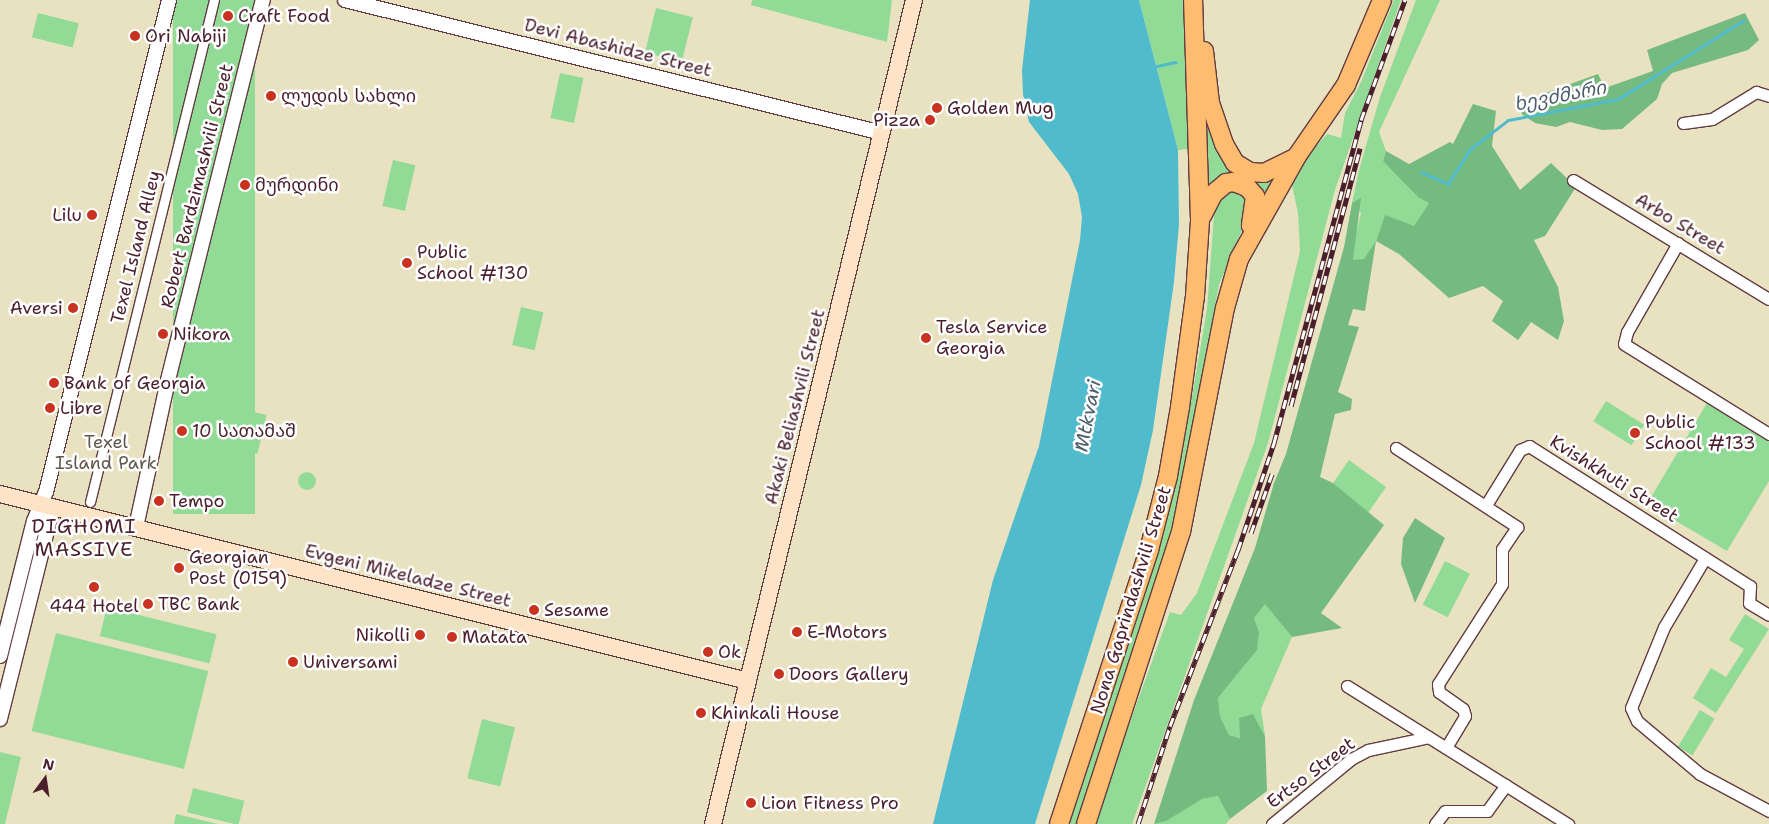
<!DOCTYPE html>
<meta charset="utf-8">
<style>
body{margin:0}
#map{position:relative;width:1769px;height:824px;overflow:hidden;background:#e9e2c0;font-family:"Shantell Sans","Noto Sans Georgian",sans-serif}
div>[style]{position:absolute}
.green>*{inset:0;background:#92db97;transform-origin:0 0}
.round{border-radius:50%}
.forest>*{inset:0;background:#75bb80}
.water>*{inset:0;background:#50bbcd}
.stream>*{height:3px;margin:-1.5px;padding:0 1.5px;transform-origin:1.5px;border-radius:1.5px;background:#50bbcd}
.roads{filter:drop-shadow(1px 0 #623c41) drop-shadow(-1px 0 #623c41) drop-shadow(0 1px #623c41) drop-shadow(0 -1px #623c41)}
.pedestrian>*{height:9px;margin:-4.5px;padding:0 4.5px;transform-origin:4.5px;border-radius:4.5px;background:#fff}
.minor>*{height:11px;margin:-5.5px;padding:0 5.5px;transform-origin:5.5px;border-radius:5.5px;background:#fff}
.tertiary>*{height:14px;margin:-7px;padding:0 7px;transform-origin:7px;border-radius:7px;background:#fff}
.secondary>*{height:16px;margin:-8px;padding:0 8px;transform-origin:8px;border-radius:8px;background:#fee4c6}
.primary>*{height:18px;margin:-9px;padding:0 9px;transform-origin:9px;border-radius:9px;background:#fdbc70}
.rail>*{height:5px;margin-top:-2.5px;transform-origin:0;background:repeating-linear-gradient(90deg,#fff 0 9px,#4a1f2b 0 18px);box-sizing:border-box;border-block:1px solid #4a1f2b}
.dots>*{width:14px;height:14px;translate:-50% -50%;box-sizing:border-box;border:2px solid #fff;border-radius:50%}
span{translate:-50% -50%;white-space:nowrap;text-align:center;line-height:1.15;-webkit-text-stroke:5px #fff;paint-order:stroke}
.poi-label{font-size:18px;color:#4a1f2b}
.left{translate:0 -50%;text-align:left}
.right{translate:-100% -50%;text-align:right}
.street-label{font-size:18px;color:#4a1f2b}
.park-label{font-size:18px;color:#60574b}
.water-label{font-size:19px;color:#4c5d6c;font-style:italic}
.quarter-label{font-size:20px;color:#4a1f2b;letter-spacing:1px}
.north{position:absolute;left:20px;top:754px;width:50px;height:50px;-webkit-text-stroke:4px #fff;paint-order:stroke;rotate:14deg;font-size:14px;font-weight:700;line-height:20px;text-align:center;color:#4a1f2b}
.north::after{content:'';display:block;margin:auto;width:18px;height:22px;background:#4a1f2b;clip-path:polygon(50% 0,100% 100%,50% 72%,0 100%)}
</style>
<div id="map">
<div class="green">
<i style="left:173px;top:0;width:82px;height:514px"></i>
<i style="clip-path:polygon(752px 0,892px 0,887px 42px,751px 5px)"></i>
<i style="clip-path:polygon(1139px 0,1185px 0,1190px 149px,1178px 150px)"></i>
<i style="clip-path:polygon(1394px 0,1401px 0,1335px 190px,1268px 443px,1132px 824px,1093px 824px,1170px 612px,1181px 615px,1197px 593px,1254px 443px,1300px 251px,1298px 213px,1290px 176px,1327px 134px,1341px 138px,1345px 113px,1361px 82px)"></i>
<i style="clip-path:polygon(1416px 0,1440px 0,1379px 132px,1386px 151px,1383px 161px,1429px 203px,1414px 227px,1385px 216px,1376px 241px,1365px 259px,1353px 261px,1352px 250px,1361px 213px,1352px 203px,1359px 170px,1380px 97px)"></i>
<i style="left:656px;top:8px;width:38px;height:46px;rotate:14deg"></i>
<i style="left:38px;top:13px;width:42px;height:25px;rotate:14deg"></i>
<i style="left:560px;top:73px;width:24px;height:46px;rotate:12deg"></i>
<i style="clip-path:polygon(1204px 104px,1222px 154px,1278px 173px,1263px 199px,1260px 191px,1208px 189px)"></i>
<i style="left:393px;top:160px;width:23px;height:47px;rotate:13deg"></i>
<i style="clip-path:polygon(1232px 189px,1248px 196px,1249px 213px,1219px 285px,1174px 520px,1077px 824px,1069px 824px,1164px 533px,1183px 449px,1207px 309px,1215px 201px)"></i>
<i style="left:521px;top:307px;width:23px;height:39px;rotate:13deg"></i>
<i style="left:1606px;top:401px;width:45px;height:24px;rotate:32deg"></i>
<i style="clip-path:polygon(1707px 403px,1769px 440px,1769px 481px,1727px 551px,1647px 504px)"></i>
<i style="left:245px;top:410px;width:22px;height:40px;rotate:13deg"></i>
<i style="clip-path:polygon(1349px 460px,1386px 487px,1368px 513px,1333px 483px)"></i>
<i class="round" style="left:298px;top:472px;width:18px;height:18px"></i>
<i style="left:1445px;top:561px;width:28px;height:49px;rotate:27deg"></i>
<i style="clip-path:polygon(1265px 603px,1292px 637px,1261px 709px,1265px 736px,1253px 714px,1241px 738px,1229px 735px,1220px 716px,1218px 698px,1245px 665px,1259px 632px,1254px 618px)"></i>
<i style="left:107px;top:607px;width:113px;height:30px;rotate:14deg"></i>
<i style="clip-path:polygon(1745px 614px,1769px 629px,1716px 713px,1693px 698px,1711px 668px,1726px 677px,1744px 649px,1729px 640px)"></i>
<i style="left:56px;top:633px;width:157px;height:101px;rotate:14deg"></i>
<i style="left:1700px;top:710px;width:17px;height:43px;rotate:31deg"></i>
<i style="left:482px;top:719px;width:34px;height:61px;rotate:14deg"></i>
<i style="clip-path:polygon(0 752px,21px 757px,5px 824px,0 824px)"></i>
<i style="left:193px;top:788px;width:53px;height:25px;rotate:14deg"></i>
<i style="clip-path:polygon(1219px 796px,1230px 819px,1226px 824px,1154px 824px,1202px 799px)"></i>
<i style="clip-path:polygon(176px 814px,218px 824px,174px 824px)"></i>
</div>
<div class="forest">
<i style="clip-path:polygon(1745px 13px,1759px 40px,1748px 50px,1672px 73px,1662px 84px,1657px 99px,1622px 129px,1602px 130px,1570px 122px,1556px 127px,1535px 123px,1523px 115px,1515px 104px,1598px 74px,1605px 88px,1653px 71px,1647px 50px)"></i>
<i style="clip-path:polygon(1473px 104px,1496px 111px,1492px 146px,1520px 190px,1551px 163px,1576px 187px,1545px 236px,1534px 240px,1558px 287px,1564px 321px,1558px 340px,1531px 322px,1518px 340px,1492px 321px,1503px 301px,1483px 286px,1449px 298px,1399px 254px,1376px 241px,1365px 311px,1353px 309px,1348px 325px,1359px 327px,1338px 392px,1352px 399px,1351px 410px,1335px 414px,1320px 477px,1333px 483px,1384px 525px,1321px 613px,1342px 628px,1292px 637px,1265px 604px,1254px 618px,1259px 632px,1257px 650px,1218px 698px,1220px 716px,1229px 735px,1240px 738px,1239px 718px,1253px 714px,1265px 736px,1267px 791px,1230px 819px,1218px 796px,1202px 799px,1166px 821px,1154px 824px,1194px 700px,1255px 548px,1274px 483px,1286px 454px,1344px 247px,1352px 203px,1361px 198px,1353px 260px,1364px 259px,1376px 241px,1385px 215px,1414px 226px,1429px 203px,1418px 197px,1383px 161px,1386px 151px,1409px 164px,1450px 142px,1453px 144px)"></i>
<i style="clip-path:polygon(1415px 518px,1445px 538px,1415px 603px,1401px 564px,1403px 538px)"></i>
</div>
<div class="water">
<i style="clip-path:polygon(1030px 0,1139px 0,1178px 150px,1179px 224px,1174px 282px,1153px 430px,1141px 485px,1035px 824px,933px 824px,993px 580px,1039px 446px,1080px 240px,1082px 217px,1078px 194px,1069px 174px,1029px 122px,1023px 94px,1022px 70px)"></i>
</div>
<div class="stream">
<i style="left:1152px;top:67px;width:24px;rotate:-12deg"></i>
<i style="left:1421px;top:172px;width:30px;rotate:24deg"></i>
<i style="left:1448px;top:184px;width:40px;rotate:-58deg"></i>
<i style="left:1469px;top:150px;width:49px;rotate:-37.6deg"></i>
<i style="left:1508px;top:120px;width:112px;rotate:-10.8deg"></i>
<i style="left:1618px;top:99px;width:149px;rotate:-32.1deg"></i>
</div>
<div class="roads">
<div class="pedestrian">
<i style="left:90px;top:502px;width:517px;rotate:-76.13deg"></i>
</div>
<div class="minor">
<i style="left:1683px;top:123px;width:29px;rotate:-8deg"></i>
<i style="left:1712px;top:119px;width:52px;rotate:-31.5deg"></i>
<i style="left:1756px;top:92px;width:14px;rotate:17deg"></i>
<i style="left:1573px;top:180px;width:229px;rotate:31.3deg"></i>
<i style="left:1678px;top:243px;width:103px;rotate:119.8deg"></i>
<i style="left:1627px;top:332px;width:12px;rotate:104deg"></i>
<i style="left:1624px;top:344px;width:171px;rotate:31.8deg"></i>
<i style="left:1396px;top:448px;width:145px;rotate:33.1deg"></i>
<i style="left:1517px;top:527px;width:27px;rotate:124deg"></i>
<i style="left:1502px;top:549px;width:35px;rotate:90deg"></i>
<i style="left:1502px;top:584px;width:119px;rotate:122.6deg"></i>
<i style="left:1438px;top:684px;width:8px;rotate:83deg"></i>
<i style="left:1439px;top:692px;width:29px;rotate:35deg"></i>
<i style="left:1463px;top:709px;width:7px;rotate:74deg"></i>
<i style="left:1465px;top:716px;width:37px;rotate:121deg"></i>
<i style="left:1486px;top:505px;width:65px;rotate:-58.3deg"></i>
<i style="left:1520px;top:450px;width:10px;rotate:-24deg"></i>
<i style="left:1529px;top:446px;width:262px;rotate:32.4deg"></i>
<i style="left:1750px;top:586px;width:17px;rotate:93deg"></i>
<i style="left:1749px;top:603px;width:23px;rotate:31deg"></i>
<i style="left:1705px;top:558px;width:80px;rotate:120.7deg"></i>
<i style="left:1664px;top:627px;width:87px;rotate:112.2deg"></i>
<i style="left:1631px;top:708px;width:14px;rotate:65deg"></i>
<i style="left:1637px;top:721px;width:82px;rotate:40.1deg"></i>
<i style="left:1700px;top:774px;width:78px;rotate:28.2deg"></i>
<i style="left:1347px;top:686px;width:261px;rotate:32deg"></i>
<i style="left:1272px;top:824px;width:102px;rotate:-39.4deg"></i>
<i style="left:1351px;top:759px;width:19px;rotate:-28deg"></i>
<i style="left:1368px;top:750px;width:62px;rotate:-12deg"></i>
<i style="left:1435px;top:824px;width:16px;rotate:-52deg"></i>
<i style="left:1445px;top:811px;width:42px"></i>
<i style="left:1487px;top:811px;width:32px;rotate:-54deg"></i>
</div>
<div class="tertiary">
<i style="left:345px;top:0;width:553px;rotate:13.91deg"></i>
<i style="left:136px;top:527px;width:150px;rotate:-77.7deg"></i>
<i style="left:168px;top:380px;width:392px;rotate:-76deg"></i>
<i style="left:0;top:656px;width:139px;rotate:-75.9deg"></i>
<i style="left:34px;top:521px;width:31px;rotate:-68deg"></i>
<i style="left:46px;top:492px;width:507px;rotate:-75.96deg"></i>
<i style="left:0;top:719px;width:219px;rotate:-76deg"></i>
</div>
<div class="secondary">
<i style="left:0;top:494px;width:771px;rotate:14.04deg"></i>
<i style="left:713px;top:824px;width:848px;rotate:-76.29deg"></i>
</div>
<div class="primary">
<i style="left:1204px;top:51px;width:52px;rotate:83.4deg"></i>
<i style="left:1210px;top:103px;width:43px;rotate:71.1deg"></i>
<i style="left:1224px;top:144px;width:22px;rotate:60deg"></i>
<i style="left:1235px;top:163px;width:17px;rotate:31deg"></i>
<i style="left:1250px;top:172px;width:14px;rotate:4deg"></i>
<i style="left:1264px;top:173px;width:34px;rotate:-26deg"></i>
<i style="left:1202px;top:216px;width:25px;rotate:-63deg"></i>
<i style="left:1213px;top:194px;width:17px;rotate:-40deg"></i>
<i style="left:1226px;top:183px;width:8px;rotate:-7deg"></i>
<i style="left:1234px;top:182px;width:14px;rotate:21deg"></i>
<i style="left:1247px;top:187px;width:12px;rotate:48deg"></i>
<i style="left:1255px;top:196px;width:30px;rotate:98deg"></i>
<i style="left:1059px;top:824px;width:288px;rotate:-71.8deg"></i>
<i style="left:1149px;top:550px;width:76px;rotate:-75.6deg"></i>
<i style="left:1168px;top:476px;width:70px;rotate:-80.1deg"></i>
<i style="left:1180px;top:407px;width:112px;rotate:-82.3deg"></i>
<i style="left:1195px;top:296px;width:76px;rotate:-86.2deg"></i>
<i style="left:1200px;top:220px;width:220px;rotate:-91.8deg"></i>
<i style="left:1086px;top:824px;width:307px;rotate:-72deg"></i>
<i style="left:1181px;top:532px;width:228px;rotate:-78.9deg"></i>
<i style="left:1225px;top:308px;width:51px;rotate:-74.1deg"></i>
<i style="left:1239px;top:259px;width:118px;rotate:-60.6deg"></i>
<i style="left:1297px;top:156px;width:86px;rotate:-55.4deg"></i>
<i style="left:1346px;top:85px;width:92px;rotate:-67deg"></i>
</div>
</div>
<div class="rail">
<i style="left:1291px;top:406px;width:267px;rotate:-75deg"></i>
<i style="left:1251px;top:533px;width:63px;rotate:-70.4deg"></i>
<i style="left:1138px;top:824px;width:103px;rotate:-71.9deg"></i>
<i style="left:1170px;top:726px;width:189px;rotate:-68.9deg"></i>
<i style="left:1238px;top:550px;width:113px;rotate:-71.4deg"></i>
<i style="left:1274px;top:443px;width:335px;rotate:-74.9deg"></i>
<i style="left:1361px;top:120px;width:128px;rotate:-69.9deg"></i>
</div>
<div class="dots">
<i style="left:228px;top:16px;background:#c8321e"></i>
<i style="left:135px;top:36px;background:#c8321e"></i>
<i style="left:271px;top:96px;background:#c8321e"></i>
<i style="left:937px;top:108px;background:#c8321e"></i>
<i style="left:930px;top:120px;background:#c8321e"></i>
<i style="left:245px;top:185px;background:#c8321e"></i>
<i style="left:92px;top:215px;background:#c8321e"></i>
<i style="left:407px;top:263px;background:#c8321e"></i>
<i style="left:73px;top:308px;background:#c8321e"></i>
<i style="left:163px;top:334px;background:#c8321e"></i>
<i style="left:926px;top:338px;background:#c8321e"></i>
<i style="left:54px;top:383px;background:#c8321e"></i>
<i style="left:50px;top:408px;background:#c8321e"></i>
<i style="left:182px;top:431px;background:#c8321e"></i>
<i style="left:1635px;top:433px;background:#c8321e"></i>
<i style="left:159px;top:501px;background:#c8321e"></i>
<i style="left:179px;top:568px;background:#c8321e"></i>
<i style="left:94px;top:587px;background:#c8321e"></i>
<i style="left:148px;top:604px;background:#c8321e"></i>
<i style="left:534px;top:610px;background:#c8321e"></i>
<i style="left:797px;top:632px;background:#c8321e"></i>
<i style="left:420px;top:635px;background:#c8321e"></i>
<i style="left:452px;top:637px;background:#c8321e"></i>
<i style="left:708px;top:652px;background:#c8321e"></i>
<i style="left:293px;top:662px;background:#c8321e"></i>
<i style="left:779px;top:674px;background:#c8321e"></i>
<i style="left:701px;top:713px;background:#c8321e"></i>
<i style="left:751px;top:803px;background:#c8321e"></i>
</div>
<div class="poi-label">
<span class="left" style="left:238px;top:16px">Craft Food</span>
<span class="left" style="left:145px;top:36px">Ori Nabiji</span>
<span class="left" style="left:281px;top:96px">ლუდის სახლი</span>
<span class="left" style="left:947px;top:108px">Golden Mug</span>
<span class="right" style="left:920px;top:120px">Pizza</span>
<span class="left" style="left:255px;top:185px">მურდინი</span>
<span class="right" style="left:82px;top:215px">Lilu</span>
<span class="left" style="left:417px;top:263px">Public<br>School #130</span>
<span class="right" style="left:63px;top:308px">Aversi</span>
<span class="left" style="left:936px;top:338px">Tesla Service<br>Georgia</span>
<span class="left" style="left:173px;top:334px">Nikora</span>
<span class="left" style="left:64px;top:383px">Bank of Georgia</span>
<span class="left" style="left:60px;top:408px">Libre</span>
<span class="left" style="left:1645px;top:433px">Public<br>School #133</span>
<span class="left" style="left:192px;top:431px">10 სათამაშ</span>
<span class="left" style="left:169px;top:501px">Tempo</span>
<span class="left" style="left:189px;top:568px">Georgian<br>Post (0159)</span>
<span class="left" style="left:158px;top:604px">TBC Bank</span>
<span style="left:94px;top:606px">444 Hotel</span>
<span class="left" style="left:544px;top:610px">Sesame</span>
<span class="left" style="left:807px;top:632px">E-Motors</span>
<span class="right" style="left:410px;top:635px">Nikolli</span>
<span class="left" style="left:462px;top:637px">Matata</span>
<span class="left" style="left:718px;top:652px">Ok</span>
<span class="left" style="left:303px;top:662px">Universami</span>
<span class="left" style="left:789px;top:674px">Doors Gallery</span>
<span class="left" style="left:711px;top:713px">Khinkali House</span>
<span class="left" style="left:761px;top:803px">Lion Fitness Pro</span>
</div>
<div class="street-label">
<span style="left:618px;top:48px;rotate:14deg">Devi Abashidze Street</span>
<span style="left:197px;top:186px;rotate:-76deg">Robert Bardzimashvili Street</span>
<span style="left:1680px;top:224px;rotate:31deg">Arbo Street</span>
<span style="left:136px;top:247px;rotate:-76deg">Texel Island Alley</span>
<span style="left:795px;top:407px;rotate:-76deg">Akaki Beliashvili Street</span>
<span style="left:1614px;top:479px;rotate:32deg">Kvishkhuti Street</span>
<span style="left:408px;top:576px;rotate:14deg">Evgeni Mikeladze Street</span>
<span style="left:1131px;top:600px;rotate:-73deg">Nona Gaprindashvili Street</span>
<span style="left:1311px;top:773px;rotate:-37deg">Ertso Street</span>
</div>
<div class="park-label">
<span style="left:106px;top:453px">Texel<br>Island Park</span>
</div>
<div class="water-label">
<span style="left:1560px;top:96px;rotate:-11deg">ხევძმარი</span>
<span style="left:1088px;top:416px;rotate:-79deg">Mtkvari</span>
</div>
<div class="quarter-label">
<span style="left:84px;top:538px">DIGHOMI<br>MASSIVE</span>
</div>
<div class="north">N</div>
</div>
